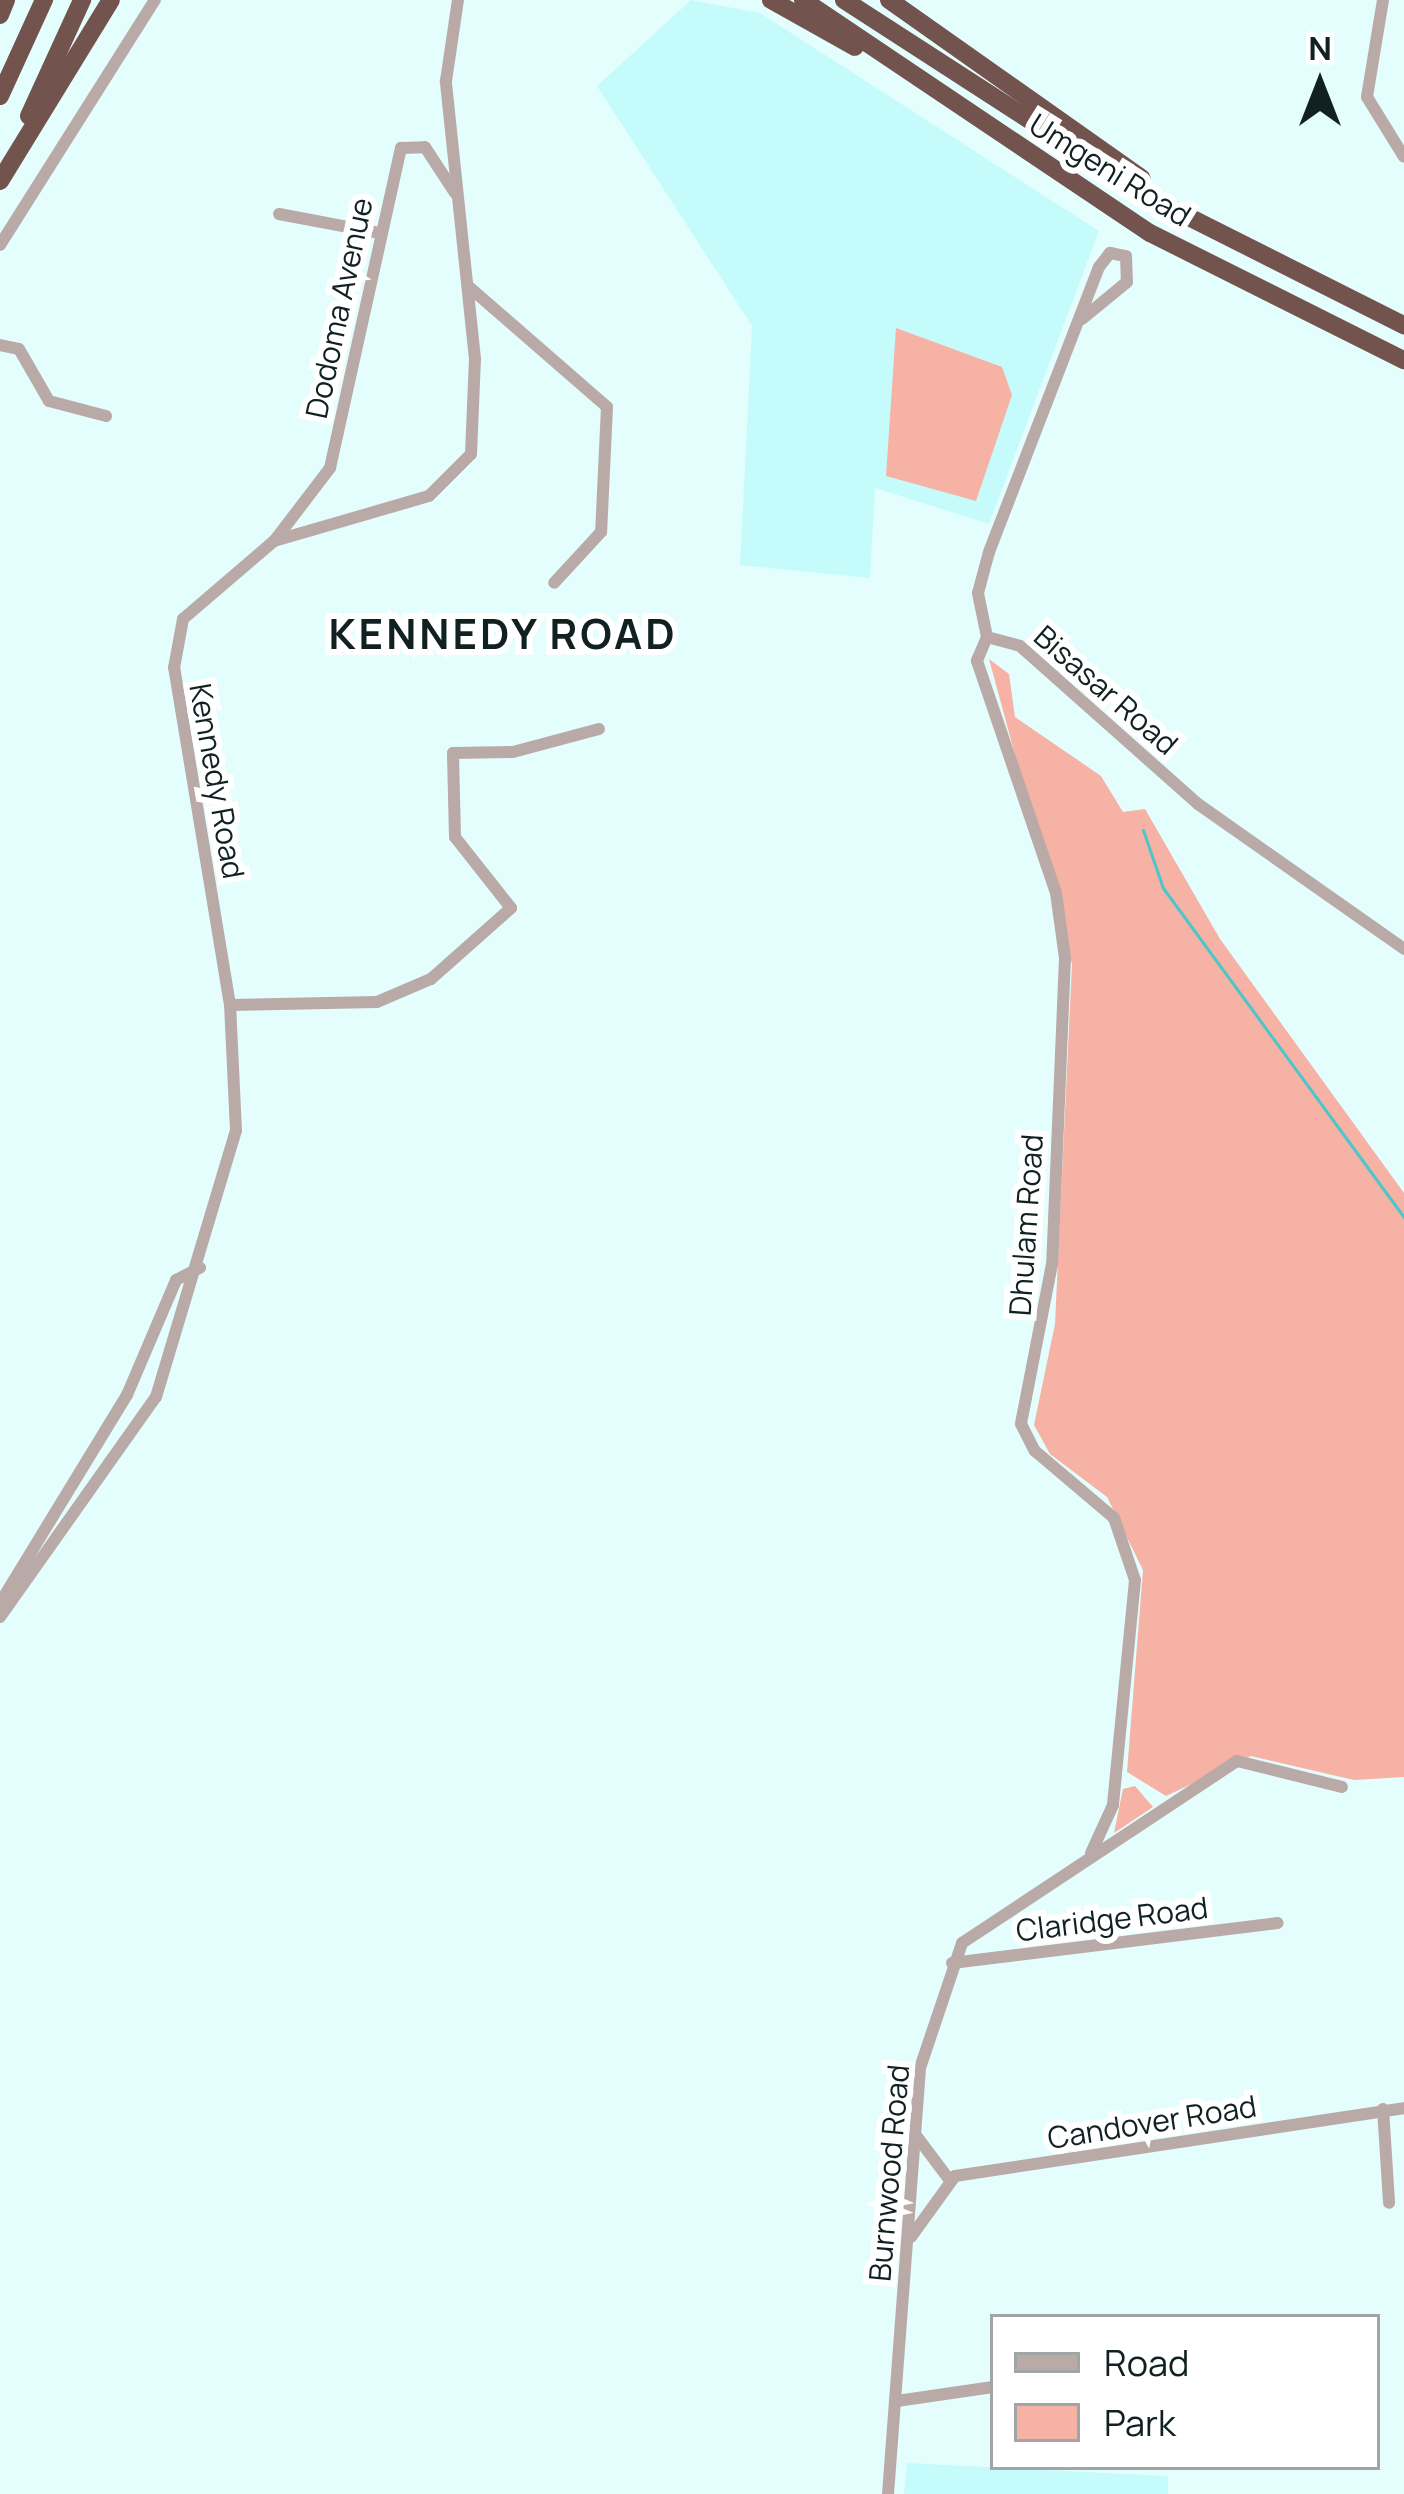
<!DOCTYPE html>
<style>
body{margin:0}
#map{position:relative;width:1404px;height:2494px;overflow:hidden;background:#e4fefe;font-family:Manrope,sans-serif}
div>[style]{position:absolute}
.built>*{inset:0;background:#c6fbfc}
.green>*{inset:0;background:#f5b2a5}
.stream>*{height:3px;margin:-1.5px;padding:0 1.5px;transform-origin:1.5px;border-radius:1.5px;background:#4bc6c9}
.minor>*{height:12px;margin:-6px;padding:0 6px;transform-origin:6px;border-radius:6px;background:#baaaa7}
.highway>*{height:18px;margin:-9px;padding:0 9px;transform-origin:9px;border-radius:9px;background:#73534d}
span{translate:-50% -50%;white-space:nowrap;text-align:center;line-height:1.15;-webkit-text-stroke:12px #fff;paint-order:stroke}
.street-label{font-size:30px;color:#112121}
.district-label{font-size:42px;color:#112121;font-weight:700;letter-spacing:3px}
.legend{position:absolute;left:990px;top:2314px;width:390px;height:156px;box-sizing:border-box;background:#fff;border:3px solid #a0a6a6;margin:0;padding:15px 21px;list-style:none;font-size:36px;color:#112121}
.legend li{display:flex;align-items:center;gap:24px;height:60px}
.legend b{width:60px;border:3px solid #a0a6a6}
.north{position:absolute;left:1260px;top:24px;width:120px;height:120px;-webkit-text-stroke:9px #fff;paint-order:stroke;rotate:0deg;font-size:33px;font-weight:700;line-height:48px;text-align:center;color:#112121}
.north::after{content:'';display:block;margin:auto;width:42px;height:54px;background:#112121;clip-path:polygon(50% 0,100% 100%,50% 72%,0 100%)}
</style>
<div id="map">
<div class="built">
<i style="clip-path:polygon(691px 0,760px 13px,1099px 231px,989px 524px,875px 488px,870px 578px,740px 565px,752px 326px,597px 86px)"></i>
<i style="clip-path:polygon(907px 2463px,1168px 2476px,1168px 2494px,904px 2494px)"></i>
</div>
<div class="green">
<i style="clip-path:polygon(896px 328px,1002px 367px,1012px 395px,976px 501px,886px 476px)"></i>
<i style="clip-path:polygon(989px 659px,1009px 674px,1015px 717px,1101px 776px,1123px 812px,1145px 809px,1220px 939px,1404px 1193px,1404px 1777px,1354px 1780px,1251px 1756px,1166px 1796px,1127px 1772px,1143px 1570px,1107px 1497px,1050px 1454px,1034px 1425px,1055px 1324px,1072px 964px)"></i>
<i style="clip-path:polygon(1135px 1786px,1153px 1807px,1114px 1833px,1123px 1789px)"></i>
</div>
<div class="stream">
<i style="left:1143px;top:830px;width:61px;rotate:71deg"></i>
<i style="left:1163px;top:888px;width:408px;rotate:53.8deg"></i>
</div>
<div class="minor">
<i style="left:1383px;top:0;width:98px;rotate:99.4deg"></i>
<i style="left:1367px;top:97px;width:70px;rotate:58.3deg"></i>
<i style="left:279px;top:214px;width:103px;rotate:10.7deg"></i>
<i style="left:0;top:245px;width:290px;rotate:-57.7deg"></i>
<i style="left:468px;top:286px;width:184px;rotate:41deg"></i>
<i style="left:607px;top:407px;width:125px;rotate:92.7deg"></i>
<i style="left:601px;top:532px;width:69px;rotate:132.7deg"></i>
<i style="left:0;top:345px;width:19px;rotate:12deg"></i>
<i style="left:19px;top:349px;width:60px;rotate:60deg"></i>
<i style="left:49px;top:401px;width:59px;rotate:14.7deg"></i>
<i style="left:275px;top:540px;width:91px;rotate:-52.6deg"></i>
<i style="left:330px;top:468px;width:328px;rotate:-77.5deg"></i>
<i style="left:401px;top:148px;width:24px;rotate:-2deg"></i>
<i style="left:425px;top:147px;width:55px;rotate:56.9deg"></i>
<i style="left:987px;top:637px;width:26px;rotate:113deg"></i>
<i style="left:977px;top:661px;width:245px;rotate:71.2deg"></i>
<i style="left:1056px;top:893px;width:66px;rotate:82.1deg"></i>
<i style="left:1065px;top:958px;width:306px;rotate:92.4deg"></i>
<i style="left:1052px;top:1264px;width:163px;rotate:101deg"></i>
<i style="left:1021px;top:1424px;width:30px;rotate:63deg"></i>
<i style="left:1035px;top:1451px;width:104px;rotate:40.3deg"></i>
<i style="left:1114px;top:1518px;width:65px;rotate:71.3deg"></i>
<i style="left:1135px;top:1580px;width:226px;rotate:95.6deg"></i>
<i style="left:1113px;top:1805px;width:53px;rotate:114.6deg"></i>
<i style="left:987px;top:637px;width:34px;rotate:15deg"></i>
<i style="left:1020px;top:646px;width:238px;rotate:41.6deg"></i>
<i style="left:1198px;top:804px;width:252px;rotate:35.1deg"></i>
<i style="left:987px;top:637px;width:45px;rotate:-101.6deg"></i>
<i style="left:978px;top:593px;width:42px;rotate:-75deg"></i>
<i style="left:989px;top:552px;width:305px;rotate:-68.9deg"></i>
<i style="left:1099px;top:267px;width:18px;rotate:-52deg"></i>
<i style="left:1110px;top:253px;width:16px;rotate:11deg"></i>
<i style="left:1126px;top:256px;width:26px;rotate:88deg"></i>
<i style="left:1127px;top:282px;width:58px;rotate:140.6deg"></i>
<i style="left:230px;top:1005px;width:147px;rotate:-1.2deg"></i>
<i style="left:377px;top:1002px;width:59px;rotate:-23.1deg"></i>
<i style="left:431px;top:979px;width:107px;rotate:-41.6deg"></i>
<i style="left:511px;top:908px;width:90px;rotate:-128.3deg"></i>
<i style="left:455px;top:837px;width:84px;rotate:-91.4deg"></i>
<i style="left:453px;top:753px;width:60px;rotate:-1deg"></i>
<i style="left:513px;top:752px;width:89px;rotate:-15deg"></i>
<i style="left:0;top:1603px;width:244px;rotate:-58.6deg"></i>
<i style="left:127px;top:1395px;width:125px;rotate:-66.9deg"></i>
<i style="left:176px;top:1280px;width:27px;rotate:-27deg"></i>
<i style="left:0;top:1617px;width:270px;rotate:-54.7deg"></i>
<i style="left:156px;top:1397px;width:278px;rotate:-73.3deg"></i>
<i style="left:236px;top:1131px;width:126px;rotate:-92.7deg"></i>
<i style="left:230px;top:1005px;width:342px;rotate:-99.4deg"></i>
<i style="left:174px;top:668px;width:50px;rotate:-79.6deg"></i>
<i style="left:183px;top:619px;width:120px;rotate:-40.6deg"></i>
<i style="left:274px;top:541px;width:161px;rotate:-16.2deg"></i>
<i style="left:429px;top:496px;width:59px;rotate:-45deg"></i>
<i style="left:471px;top:454px;width:95px;rotate:-87.6deg"></i>
<i style="left:475px;top:359px;width:280px;rotate:-96deg"></i>
<i style="left:446px;top:81px;width:82px;rotate:-81.6deg"></i>
<i style="left:952px;top:1963px;width:328px;rotate:-7deg"></i>
<i style="left:1383px;top:2109px;width:94px;rotate:86.3deg"></i>
<i style="left:915px;top:2134px;width:55px;rotate:53.1deg"></i>
<i style="left:911px;top:2237px;width:75px;rotate:-54.2deg"></i>
<i style="left:955px;top:2176px;width:454px;rotate:-8.6deg"></i>
<i style="left:897px;top:2401px;width:97px;rotate:-8.3deg"></i>
<i style="left:888px;top:2494px;width:427px;rotate:-85.7deg"></i>
<i style="left:920px;top:2068px;width:132px;rotate:-71.4deg"></i>
<i style="left:962px;top:1943px;width:330px;rotate:-33.5deg"></i>
<i style="left:1237px;top:1761px;width:108px;rotate:13.9deg"></i>
</div>
<div class="highway">
<i style="left:771px;top:0;width:96px;rotate:29.2deg"></i>
<i style="left:803px;top:0;width:418px;rotate:33.9deg"></i>
<i style="left:1150px;top:233px;width:284px;rotate:26.6deg"></i>
<i style="left:844px;top:0;width:361px;rotate:32.9deg"></i>
<i style="left:1147px;top:196px;width:288px;rotate:26.7deg"></i>
<i style="left:889px;top:0;width:309px;rotate:35.2deg"></i>
<i style="left:0;top:15px;width:16px;rotate:-68deg"></i>
<i style="left:0;top:96px;width:106px;rotate:-65.4deg"></i>
<i style="left:29px;top:116px;width:128px;rotate:-65.4deg"></i>
<i style="left:0;top:181px;width:212px;rotate:-58.5deg"></i>
</div>
<div class="street-label">
<span style="left:1110px;top:170px;rotate:32deg">Umgeni Road</span>
<span style="left:339px;top:308px;rotate:-78deg">Dodoma Avenue</span>
<span style="left:1106px;top:690px;rotate:41deg">Bisasar Road</span>
<span style="left:217px;top:781px;rotate:80deg">Kennedy Road</span>
<span style="left:1026px;top:1225px;rotate:-86deg">Dhulam Road</span>
<span style="left:1112px;top:1919px;rotate:-7deg">Claridge Road</span>
<span style="left:1152px;top:2122px;rotate:-9deg">Candover Road</span>
<span style="left:889px;top:2173px;rotate:-85deg">Burnwood Road</span>
</div>
<div class="district-label">
<span style="left:503px;top:633px">KENNEDY ROAD</span>
</div>
<ul class="legend">
<li><b style="height:15px;background:#baaaa7"></b>Road</li>
<li><b style="height:33px;background:#f5b2a5"></b>Park</li>
</ul>
<div class="north">N</div>
</div>
